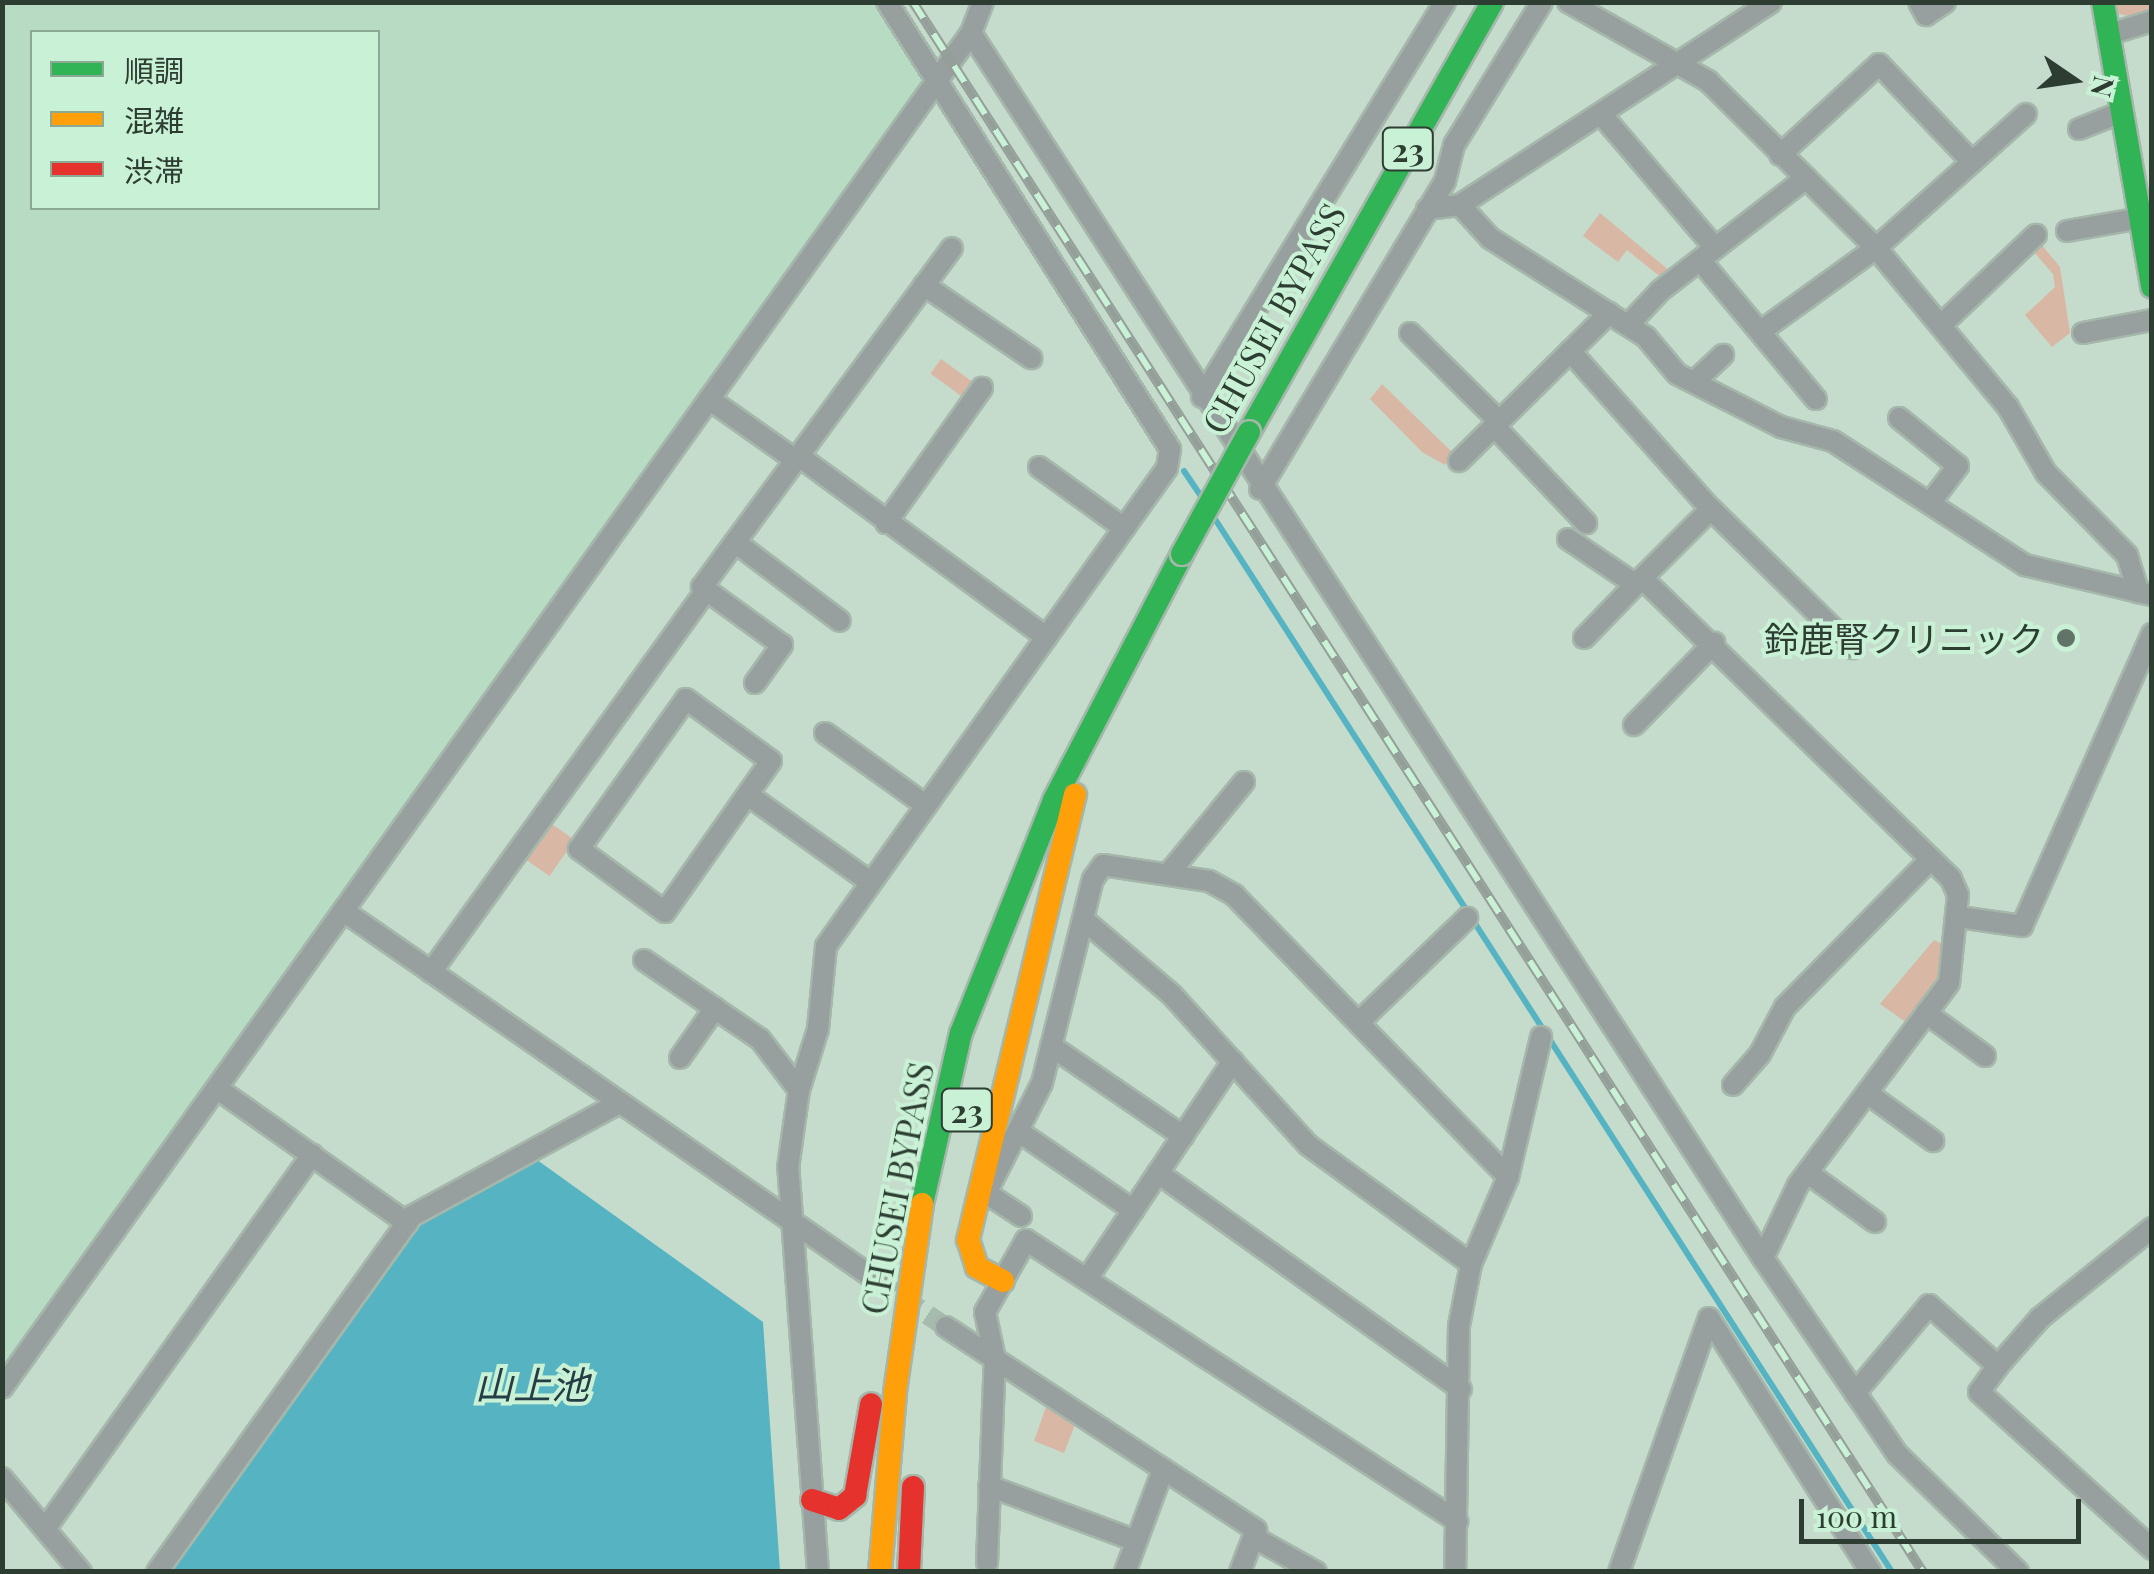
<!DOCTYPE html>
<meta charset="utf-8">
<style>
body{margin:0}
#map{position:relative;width:2154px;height:1574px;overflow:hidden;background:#c5dbcc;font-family:"Playfair Display","Noto Sans JP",serif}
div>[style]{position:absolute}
.built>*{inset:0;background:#b8dcc3}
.green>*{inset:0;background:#d9b7a5;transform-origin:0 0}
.water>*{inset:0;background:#56b4c2}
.stream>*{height:6px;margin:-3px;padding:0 3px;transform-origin:3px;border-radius:3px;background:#56b4c2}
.street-tunnel>*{height:20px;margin-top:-10px;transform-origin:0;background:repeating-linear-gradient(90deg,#a7bbad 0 20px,transparent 0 30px)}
.roads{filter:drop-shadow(2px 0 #a5b7ab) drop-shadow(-2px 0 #a5b7ab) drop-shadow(0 2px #a5b7ab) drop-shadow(0 -2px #a5b7ab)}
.street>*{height:20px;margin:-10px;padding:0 10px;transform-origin:10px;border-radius:10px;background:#989f9f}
.fast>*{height:22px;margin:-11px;padding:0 11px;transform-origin:11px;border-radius:11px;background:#30b455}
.slow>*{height:22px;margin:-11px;padding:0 11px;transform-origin:11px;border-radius:11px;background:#ff9f0a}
.jam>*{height:22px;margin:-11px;padding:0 11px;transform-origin:11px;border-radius:11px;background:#e5322d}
.rail>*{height:10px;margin-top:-5px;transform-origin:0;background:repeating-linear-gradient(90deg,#c9f1d6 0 19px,#949f99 0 38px);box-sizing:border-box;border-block:2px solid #949f99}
.bridges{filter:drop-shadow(2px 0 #a5b7ab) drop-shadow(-2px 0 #a5b7ab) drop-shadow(0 2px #a5b7ab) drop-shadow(0 -2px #a5b7ab)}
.fast-bridge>*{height:22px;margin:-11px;padding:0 11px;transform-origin:11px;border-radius:11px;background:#30b455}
.dots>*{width:28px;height:28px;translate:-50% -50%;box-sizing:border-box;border:5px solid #c9f1d6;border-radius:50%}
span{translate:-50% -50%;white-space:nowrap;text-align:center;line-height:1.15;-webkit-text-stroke:8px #c9f1d6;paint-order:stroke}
.shield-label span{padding:2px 8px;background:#c9f1d6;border:2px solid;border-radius:8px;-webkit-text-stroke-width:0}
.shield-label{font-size:32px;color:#2d3d32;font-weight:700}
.street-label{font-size:35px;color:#2d3d32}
.poi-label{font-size:35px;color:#2d3d32}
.right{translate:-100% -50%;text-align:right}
.water-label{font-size:38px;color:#253e45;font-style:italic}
.frame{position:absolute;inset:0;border:5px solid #2d3d32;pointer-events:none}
.legend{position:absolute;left:30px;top:30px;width:350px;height:180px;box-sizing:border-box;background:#c9f1d6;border:2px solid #8ba994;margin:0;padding:12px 18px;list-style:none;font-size:30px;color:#2d3d32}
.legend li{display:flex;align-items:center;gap:20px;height:50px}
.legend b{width:50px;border:2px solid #8ba994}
.north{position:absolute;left:2024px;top:30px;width:100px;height:100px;-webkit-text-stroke:8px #c9f1d6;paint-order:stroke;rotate:103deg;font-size:28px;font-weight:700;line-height:40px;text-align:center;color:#2d3d32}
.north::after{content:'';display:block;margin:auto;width:35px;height:45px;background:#2d3d32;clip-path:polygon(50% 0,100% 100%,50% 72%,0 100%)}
.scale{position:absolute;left:1799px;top:1499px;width:282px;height:45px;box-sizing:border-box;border:5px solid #2d3d32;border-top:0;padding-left:12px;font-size:30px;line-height:35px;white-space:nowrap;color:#2d3d32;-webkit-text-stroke:8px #c9f1d6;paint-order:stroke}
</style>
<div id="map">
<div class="built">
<i style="clip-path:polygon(evenodd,3px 3px,877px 3px,922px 83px,3px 1371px,3px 3px,32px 32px,378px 32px,378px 208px,32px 208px,32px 32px)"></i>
</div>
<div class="green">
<i style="clip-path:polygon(2112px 3px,2151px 3px,2151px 13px,2135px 18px,2113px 12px)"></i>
<i style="clip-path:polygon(1600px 213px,1671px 272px,1663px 279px,1627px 250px,1618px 262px,1583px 236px)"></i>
<i style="clip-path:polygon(2041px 244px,2060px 267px,2070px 333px,2052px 347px,2025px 315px,2055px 287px,2053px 274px,2032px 250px)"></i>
<i style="left:941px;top:359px;width:41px;height:18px;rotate:36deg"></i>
<i style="clip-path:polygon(1382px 384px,1454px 454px,1445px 465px,1422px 452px,1370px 399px)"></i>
<i style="left:546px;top:820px;width:35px;height:44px;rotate:35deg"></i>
<i style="clip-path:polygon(1947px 934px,1939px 979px,1907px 1023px,1880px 1004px,1934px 940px,1940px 943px)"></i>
<i style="clip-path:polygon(1047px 1404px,1076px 1422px,1064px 1453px,1034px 1441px)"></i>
</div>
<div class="water">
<i style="clip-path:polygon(533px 1157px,763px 1322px,780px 1571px,172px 1572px,420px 1223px)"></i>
</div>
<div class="stream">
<i style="left:1184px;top:471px;width:29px;rotate:56deg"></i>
<i style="left:1215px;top:519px;width:1252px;rotate:57.26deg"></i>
</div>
<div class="street-tunnel">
<i style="left:878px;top:1281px;width:82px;rotate:34.1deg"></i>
</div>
<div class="roads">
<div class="street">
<i style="left:1568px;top:2px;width:161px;rotate:29.4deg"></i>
<i style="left:1708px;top:81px;width:138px;rotate:44.7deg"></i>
<i style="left:1806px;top:178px;width:185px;rotate:142.3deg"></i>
<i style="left:1660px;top:291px;width:45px;rotate:133.2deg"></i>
<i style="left:1919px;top:2px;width:15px;rotate:62deg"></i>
<i style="left:1926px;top:15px;width:23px;rotate:-34deg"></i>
<i style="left:971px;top:33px;width:1459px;rotate:57.12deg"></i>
<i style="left:1763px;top:1258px;width:237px;rotate:55.6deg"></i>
<i style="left:1897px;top:1454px;width:169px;rotate:44.3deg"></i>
<i style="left:2110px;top:34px;width:44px;rotate:-17.2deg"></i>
<i style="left:1601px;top:114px;width:176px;rotate:49.6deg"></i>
<i style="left:2079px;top:129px;width:46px;rotate:-21.6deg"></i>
<i style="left:1780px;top:155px;width:134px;rotate:-42.6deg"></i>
<i style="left:1879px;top:64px;width:135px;rotate:46.5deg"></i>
<i style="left:1806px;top:178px;width:99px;rotate:45deg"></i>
<i style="left:1876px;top:248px;width:207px;rotate:50.3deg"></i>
<i style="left:2008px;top:407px;width:76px;rotate:60.1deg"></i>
<i style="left:2046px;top:473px;width:115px;rotate:45.4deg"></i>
<i style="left:2127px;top:555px;width:39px;rotate:73deg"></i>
<i style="left:1460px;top:205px;width:45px;rotate:47.7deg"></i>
<i style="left:1490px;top:238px;width:185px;rotate:32.4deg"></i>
<i style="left:1646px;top:337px;width:48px;rotate:50deg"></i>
<i style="left:1677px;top:374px;width:117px;rotate:27deg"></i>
<i style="left:1781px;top:427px;width:54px;rotate:15.1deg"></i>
<i style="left:1833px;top:441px;width:229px;rotate:32.9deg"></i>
<i style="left:2025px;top:565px;width:130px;rotate:13.3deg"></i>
<i style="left:1427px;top:209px;width:33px;rotate:-7deg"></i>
<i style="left:1460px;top:205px;width:371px;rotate:-33.1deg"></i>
<i style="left:2067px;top:231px;width:75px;rotate:-10deg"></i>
<i style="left:1700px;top:260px;width:181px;rotate:50.2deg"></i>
<i style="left:924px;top:285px;width:130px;rotate:34.3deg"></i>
<i style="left:1941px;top:325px;width:131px;rotate:-43.5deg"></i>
<i style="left:1761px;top:331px;width:142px;rotate:-35.8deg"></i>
<i style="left:1876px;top:248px;width:201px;rotate:-41.8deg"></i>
<i style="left:1410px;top:333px;width:125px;rotate:44.7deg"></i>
<i style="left:2083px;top:333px;width:70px;rotate:-10.7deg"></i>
<i style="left:1570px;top:351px;width:212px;rotate:48.3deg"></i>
<i style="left:1711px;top:509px;width:199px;rotate:44.4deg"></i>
<i style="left:1694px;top:382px;width:40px;rotate:-43deg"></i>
<i style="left:1202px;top:397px;width:464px;rotate:-58.4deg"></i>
<i style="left:709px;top:399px;width:104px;rotate:35.2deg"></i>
<i style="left:1899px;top:418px;width:76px;rotate:39.1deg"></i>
<i style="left:1958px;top:466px;width:46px;rotate:127.1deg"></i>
<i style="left:1494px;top:426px;width:134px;rotate:46.5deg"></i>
<i style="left:800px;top:457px;width:305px;rotate:36.2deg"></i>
<i style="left:1459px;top:461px;width:211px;rotate:-44.6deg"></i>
<i style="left:1039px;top:467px;width:105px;rotate:35.7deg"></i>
<i style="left:1260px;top:489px;width:359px;rotate:-59deg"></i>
<i style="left:1445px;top:181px;width:37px;rotate:-76deg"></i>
<i style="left:1454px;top:145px;width:168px;rotate:-58.4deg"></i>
<i style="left:1711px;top:509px;width:98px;rotate:135deg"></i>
<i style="left:1642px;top:578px;width:431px;rotate:44.2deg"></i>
<i style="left:1951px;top:879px;width:17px;rotate:66deg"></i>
<i style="left:1958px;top:895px;width:88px;rotate:95.8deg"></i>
<i style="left:1949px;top:983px;width:252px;rotate:126.8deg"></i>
<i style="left:1798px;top:1185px;width:81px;rotate:115.6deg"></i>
<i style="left:886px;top:523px;width:166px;rotate:-54.6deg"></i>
<i style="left:1568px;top:539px;width:81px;rotate:33.9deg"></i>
<i style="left:735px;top:542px;width:131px;rotate:37deg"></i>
<i style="left:1584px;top:638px;width:83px;rotate:-46deg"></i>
<i style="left:755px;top:683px;width:47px;rotate:-54.6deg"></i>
<i style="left:782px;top:645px;width:99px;rotate:-144.1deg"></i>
<i style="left:702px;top:587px;width:421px;rotate:-53.6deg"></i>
<i style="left:686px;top:699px;width:105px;rotate:36.1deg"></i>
<i style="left:771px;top:761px;width:184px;rotate:125.1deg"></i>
<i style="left:665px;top:912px;width:107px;rotate:-143.8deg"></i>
<i style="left:579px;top:849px;width:184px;rotate:-54.5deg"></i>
<i style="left:1634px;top:725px;width:115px;rotate:-45.7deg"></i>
<i style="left:825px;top:733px;width:122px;rotate:35.6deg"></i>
<i style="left:748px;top:795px;width:150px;rotate:35.5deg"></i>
<i style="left:1169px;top:873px;width:118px;rotate:-50.5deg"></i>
<i style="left:345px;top:912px;width:648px;rotate:34.7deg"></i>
<i style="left:1959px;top:917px;width:64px;rotate:8.1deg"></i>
<i style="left:2022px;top:926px;width:320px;rotate:-66deg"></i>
<i style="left:1084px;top:920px;width:116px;rotate:40.4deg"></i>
<i style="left:1172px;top:995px;width:202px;rotate:47.8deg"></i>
<i style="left:1308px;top:1145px;width:202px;rotate:36.1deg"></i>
<i style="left:644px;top:960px;width:140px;rotate:34.3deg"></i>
<i style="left:760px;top:1039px;width:64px;rotate:52.6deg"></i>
<i style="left:431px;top:972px;width:470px;rotate:-54.2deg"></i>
<i style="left:1926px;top:1013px;width:73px;rotate:36.1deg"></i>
<i style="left:1360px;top:1021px;width:149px;rotate:-43.9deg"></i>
<i style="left:1051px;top:1046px;width:160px;rotate:34.3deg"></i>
<i style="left:680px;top:1058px;width:61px;rotate:-55deg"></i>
<i style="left:1733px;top:1085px;width:41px;rotate:-48.9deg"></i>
<i style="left:1760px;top:1054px;width:53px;rotate:-62deg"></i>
<i style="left:1785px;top:1007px;width:208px;rotate:-45.4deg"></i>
<i style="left:218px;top:1089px;width:232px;rotate:35.3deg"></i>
<i style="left:1867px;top:1093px;width:82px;rotate:36deg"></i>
<i style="left:1018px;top:1131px;width:140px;rotate:34.5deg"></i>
<i style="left:1158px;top:1173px;width:372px;rotate:35.5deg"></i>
<i style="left:1808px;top:1173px;width:83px;rotate:36.2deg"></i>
<i style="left:1508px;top:1177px;width:144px;rotate:-76.7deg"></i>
<i style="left:1021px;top:1216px;width:42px;rotate:-146.7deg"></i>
<i style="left:986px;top:1193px;width:123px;rotate:-63deg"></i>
<i style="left:1042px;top:1083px;width:210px;rotate:-76deg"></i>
<i style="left:1093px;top:879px;width:17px;rotate:-54deg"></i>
<i style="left:1103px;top:865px;width:107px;rotate:8.6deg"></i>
<i style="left:1209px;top:881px;width:29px;rotate:29deg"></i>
<i style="left:1234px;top:895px;width:393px;rotate:45.8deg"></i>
<i style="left:1508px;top:1177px;width:95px;rotate:113deg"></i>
<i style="left:1471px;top:1264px;width:63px;rotate:101deg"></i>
<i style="left:1459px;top:1326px;width:246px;rotate:90.9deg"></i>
<i style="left:1087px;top:1279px;width:262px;rotate:-56.2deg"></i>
<i style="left:946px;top:1327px;width:371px;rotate:33.2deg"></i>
<i style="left:1256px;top:1530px;width:45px;rotate:110.9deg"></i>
<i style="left:1998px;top:1366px;width:32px;rotate:126deg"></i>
<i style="left:1979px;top:1392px;width:234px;rotate:42.2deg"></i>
<i style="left:2px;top:1388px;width:1666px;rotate:-54.43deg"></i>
<i style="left:971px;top:33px;width:33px;rotate:-69deg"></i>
<i style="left:1855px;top:1393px;width:115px;rotate:-49.9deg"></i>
<i style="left:1929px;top:1305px;width:92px;rotate:41.5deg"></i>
<i style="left:1998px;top:1366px;width:64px;rotate:-48.8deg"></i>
<i style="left:2040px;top:1318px;width:144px;rotate:-38.8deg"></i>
<i style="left:2px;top:1478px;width:123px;rotate:50deg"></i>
<i style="left:989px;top:1486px;width:157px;rotate:20.5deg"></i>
<i style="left:45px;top:1529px;width:460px;rotate:-54.5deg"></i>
<i style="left:1253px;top:1537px;width:72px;rotate:29.1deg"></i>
<i style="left:987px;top:1563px;width:204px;rotate:-87.8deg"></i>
<i style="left:995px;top:1359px;width:48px;rotate:-102deg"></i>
<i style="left:985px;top:1312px;width:83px;rotate:-60.3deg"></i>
<i style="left:1026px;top:1240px;width:515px;rotate:33.1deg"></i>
<i style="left:157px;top:1572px;width:438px;rotate:-54.4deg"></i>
<i style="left:412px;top:1216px;width:236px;rotate:-28.6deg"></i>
<i style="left:818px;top:1572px;width:405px;rotate:-94.2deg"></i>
<i style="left:788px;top:1168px;width:79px;rotate:-82deg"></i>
<i style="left:799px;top:1090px;width:64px;rotate:-72.7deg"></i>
<i style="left:818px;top:1029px;width:83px;rotate:-84.5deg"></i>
<i style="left:826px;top:946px;width:587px;rotate:-54.5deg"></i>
<i style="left:1167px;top:468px;width:19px;rotate:-81deg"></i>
<i style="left:1170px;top:449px;width:529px;rotate:-122.34deg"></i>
<i style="left:1125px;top:1572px;width:109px;rotate:-69.6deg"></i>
<i style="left:1619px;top:1572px;width:269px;rotate:-70.5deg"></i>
<i style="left:1709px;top:1318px;width:301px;rotate:57.5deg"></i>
</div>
<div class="fast">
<i style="left:2103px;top:2px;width:289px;rotate:80.2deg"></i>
<i style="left:1249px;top:432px;width:494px;rotate:-60.5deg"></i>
<i style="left:922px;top:1204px;width:175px;rotate:-77.2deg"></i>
<i style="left:961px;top:1033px;width:251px;rotate:-68.2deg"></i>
<i style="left:1054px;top:800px;width:277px;rotate:-62.5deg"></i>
</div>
<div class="slow">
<i style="left:1003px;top:1281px;width:30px;rotate:-152deg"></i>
<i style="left:977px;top:1267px;width:28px;rotate:-108deg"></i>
<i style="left:968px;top:1240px;width:458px;rotate:-76.5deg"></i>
<i style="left:880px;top:1572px;width:181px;rotate:-85.2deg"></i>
<i style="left:895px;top:1392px;width:190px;rotate:-81.8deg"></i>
</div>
<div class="jam">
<i style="left:812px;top:1500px;width:28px;rotate:18deg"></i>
<i style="left:839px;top:1509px;width:21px;rotate:-39deg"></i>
<i style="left:855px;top:1496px;width:93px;rotate:-80.1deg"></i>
<i style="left:909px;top:1572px;width:85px;rotate:-87.3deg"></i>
</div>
</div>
<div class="rail">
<i style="left:913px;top:2px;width:1867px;rotate:57.25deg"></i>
</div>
<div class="bridges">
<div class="fast-bridge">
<i style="left:1182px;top:554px;width:139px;rotate:-61.2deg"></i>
</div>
</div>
<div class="dots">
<i style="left:2066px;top:638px;background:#627468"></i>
</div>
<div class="shield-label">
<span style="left:1408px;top:149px">23</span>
<span style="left:967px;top:1110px">23</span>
</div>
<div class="street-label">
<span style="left:1273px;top:318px;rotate:-61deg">CHUSEI BYPASS</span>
<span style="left:896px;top:1188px;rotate:-79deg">CHUSEI BYPASS</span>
</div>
<div class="poi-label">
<span class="right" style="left:2044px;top:638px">鈴鹿腎クリニック</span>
</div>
<div class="water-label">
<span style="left:532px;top:1384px">山上池</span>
</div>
<div class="frame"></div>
<ul class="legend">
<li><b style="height:12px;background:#30b455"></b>順調</li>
<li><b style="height:12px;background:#ff9f0a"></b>混雑</li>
<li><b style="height:12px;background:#e5322d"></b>渋滞</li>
</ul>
<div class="north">N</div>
<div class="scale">100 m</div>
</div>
